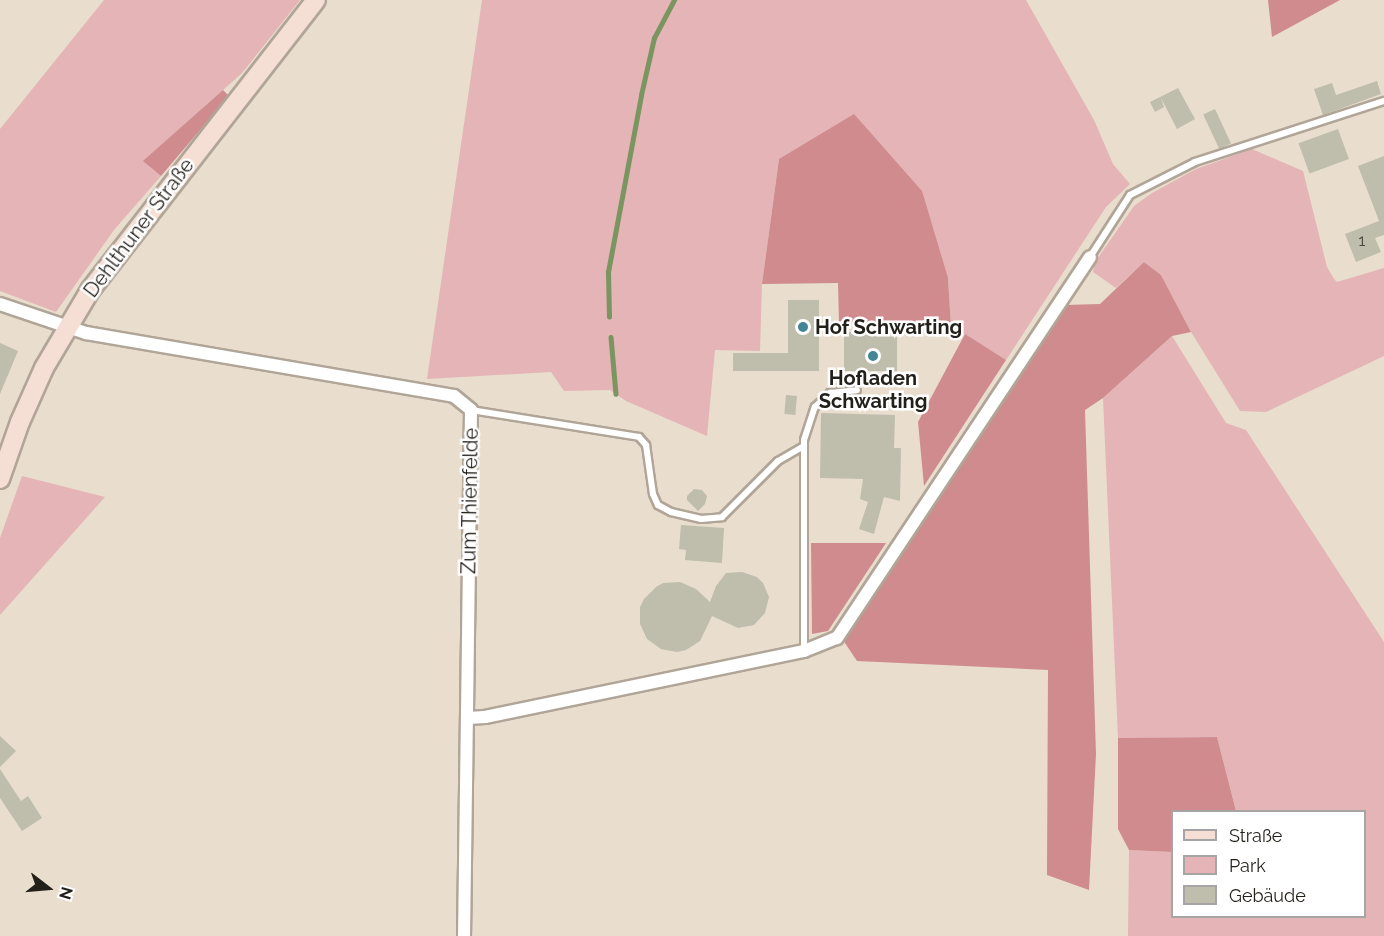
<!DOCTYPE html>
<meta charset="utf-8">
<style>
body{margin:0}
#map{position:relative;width:1384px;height:936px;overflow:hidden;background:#e9ddce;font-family:Raleway,sans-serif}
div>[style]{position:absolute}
.green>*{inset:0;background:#e4b4b6}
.forest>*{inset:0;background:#cf8b8e}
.stream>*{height:4.5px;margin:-2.25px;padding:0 2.25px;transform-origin:2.25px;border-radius:2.25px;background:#7a955f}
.building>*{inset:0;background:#bfbdac;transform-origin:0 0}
.roads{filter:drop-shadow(2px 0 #b0a597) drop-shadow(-2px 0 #b0a597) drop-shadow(0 2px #b0a597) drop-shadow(0 -2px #b0a597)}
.lane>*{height:6px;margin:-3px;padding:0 3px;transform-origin:3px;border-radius:3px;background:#fff}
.street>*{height:12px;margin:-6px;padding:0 6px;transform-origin:6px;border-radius:6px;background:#fff}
.secondary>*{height:18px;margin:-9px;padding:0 9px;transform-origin:9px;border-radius:9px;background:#f5dfd5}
.dots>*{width:16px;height:16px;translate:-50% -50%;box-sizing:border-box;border:3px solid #fff;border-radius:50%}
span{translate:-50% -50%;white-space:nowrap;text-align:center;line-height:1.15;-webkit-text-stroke:5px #fff;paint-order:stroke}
.number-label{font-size:16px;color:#4a463e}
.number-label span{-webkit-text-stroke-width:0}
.street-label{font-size:20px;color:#231f19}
.poi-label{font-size:20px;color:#231f19;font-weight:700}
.left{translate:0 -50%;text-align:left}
.legend{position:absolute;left:1171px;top:810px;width:195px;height:108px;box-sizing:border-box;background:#fff;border:2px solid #a7a5a3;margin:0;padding:8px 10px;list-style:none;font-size:18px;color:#231f19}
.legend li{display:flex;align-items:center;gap:12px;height:30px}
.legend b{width:30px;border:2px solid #a7a5a3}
.north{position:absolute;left:18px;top:858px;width:60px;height:60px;-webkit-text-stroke:4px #fff;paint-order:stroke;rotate:106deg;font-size:16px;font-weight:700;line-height:24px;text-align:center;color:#231f19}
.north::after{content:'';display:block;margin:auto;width:21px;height:27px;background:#231f19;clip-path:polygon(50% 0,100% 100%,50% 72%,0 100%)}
</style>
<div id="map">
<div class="green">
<i style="clip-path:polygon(104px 0,300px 0,242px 73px,144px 161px,161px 176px,114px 230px,56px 312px,0 291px,0 129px)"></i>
<i style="clip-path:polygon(482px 0,1026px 0,1094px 120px,1113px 164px,1130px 184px,1106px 207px,1006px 360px,951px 326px,948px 278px,779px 159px,762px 284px,760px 351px,715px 350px,707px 436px,626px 401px,610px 390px,564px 391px,551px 372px,427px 379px)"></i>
<i style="clip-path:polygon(1252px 149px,1303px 171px,1327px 267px,1334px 279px,1337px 282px,1384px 268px,1384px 356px,1266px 412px,1240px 411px,1191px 332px,1161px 275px,1144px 262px,1116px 288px,1093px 272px,1095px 262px,1134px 206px,1152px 193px,1196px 169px)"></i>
<i style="clip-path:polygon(1172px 336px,1226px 423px,1246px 430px,1384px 642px,1384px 936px,1128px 936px,1129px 850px,1172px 852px,1172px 916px,1364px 916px,1364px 812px,1236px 811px,1217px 737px,1118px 738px,1103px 398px)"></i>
<i style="clip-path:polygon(22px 476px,105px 497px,0 615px,0 538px)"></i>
</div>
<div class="forest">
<i style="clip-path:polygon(1268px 0,1340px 0,1272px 37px)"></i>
<i style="clip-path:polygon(223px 90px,229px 96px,161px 176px,143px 161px)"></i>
<i style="clip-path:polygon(854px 114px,922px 191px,948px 278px,951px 326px,839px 322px,838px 283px,762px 284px,779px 159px)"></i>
<i style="clip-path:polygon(1144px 262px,1161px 275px,1191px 332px,1172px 336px,1103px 398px,1085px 410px,1096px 754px,1089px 890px,1047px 875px,1048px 670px,857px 661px,843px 640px,1065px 305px,1100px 304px)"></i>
<i style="clip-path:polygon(965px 334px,1006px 360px,924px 486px,918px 422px)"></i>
<i style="clip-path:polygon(886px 543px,828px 631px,812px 634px,811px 543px)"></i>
<i style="clip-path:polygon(1217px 737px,1236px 811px,1172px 812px,1172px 852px,1129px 850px,1118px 829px,1118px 738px)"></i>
</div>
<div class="stream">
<i style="left:609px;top:317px;width:45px;rotate:-91.3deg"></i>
<i style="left:608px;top:272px;width:180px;rotate:-79.4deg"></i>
<i style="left:641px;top:95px;width:58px;rotate:-77.2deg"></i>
<i style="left:654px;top:38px;width:43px;rotate:-62.2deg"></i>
<i style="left:611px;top:337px;width:57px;rotate:85deg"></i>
</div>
<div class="building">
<i style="clip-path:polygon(1377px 81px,1381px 94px,1323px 115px,1314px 89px,1332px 83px,1336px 95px)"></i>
<i style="clip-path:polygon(1178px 88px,1195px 119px,1177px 129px,1161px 98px,1164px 107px,1155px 112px,1150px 102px)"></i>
<i style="left:1215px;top:109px;width:38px;height:13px;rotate:65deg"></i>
<i style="left:1338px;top:129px;width:32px;height:42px;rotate:70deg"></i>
<i style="clip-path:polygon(1384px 156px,1384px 235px,1375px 238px,1381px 252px,1356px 262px,1345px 234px,1379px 221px,1358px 166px)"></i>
<i style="clip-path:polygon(788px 300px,819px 300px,819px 371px,733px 371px,733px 353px,788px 353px)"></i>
<i style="left:844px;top:332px;width:53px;height:39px"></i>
<i style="clip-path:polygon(0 343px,18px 351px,0 394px)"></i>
<i style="left:786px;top:395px;width:11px;height:19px;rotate:5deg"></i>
<i style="clip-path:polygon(821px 413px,895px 415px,894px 448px,901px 448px,900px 501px,884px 497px,874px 534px,859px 529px,868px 502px,860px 499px,863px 479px,820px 478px)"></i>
<i style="clip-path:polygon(694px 489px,702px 490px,707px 496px,705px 504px,698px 511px,687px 500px,687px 496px)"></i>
<i style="clip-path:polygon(681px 525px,724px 528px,722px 563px,685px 560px,686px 550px,679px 549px)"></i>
<i style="clip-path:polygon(742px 572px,757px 577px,763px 583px,769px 597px,765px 613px,754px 625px,738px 628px,712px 616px,700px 641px,686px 650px,677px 652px,661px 649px,647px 639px,640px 624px,640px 607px,644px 599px,656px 587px,663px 583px,680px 582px,696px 589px,710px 602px,716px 586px,726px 573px)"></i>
<i style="clip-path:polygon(0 736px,16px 751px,0 767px)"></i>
<i style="clip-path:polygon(0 769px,21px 801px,28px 796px,42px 818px,22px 831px,0 798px)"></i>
</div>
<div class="roads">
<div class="lane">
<i style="left:1090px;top:257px;width:74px;rotate:-57.2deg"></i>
<i style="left:1130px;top:195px;width:73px;rotate:-26.9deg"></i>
<i style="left:1195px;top:162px;width:199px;rotate:-17.9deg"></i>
<i style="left:471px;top:410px;width:170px;rotate:9.1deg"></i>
<i style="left:639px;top:437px;width:11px;rotate:49deg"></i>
<i style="left:646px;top:445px;width:49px;rotate:81.9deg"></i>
<i style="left:653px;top:494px;width:12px;rotate:66deg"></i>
<i style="left:658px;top:505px;width:15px;rotate:28deg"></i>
<i style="left:671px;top:512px;width:31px;rotate:13deg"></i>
<i style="left:701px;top:519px;width:21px;rotate:-5deg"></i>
<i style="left:722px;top:517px;width:79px;rotate:-45deg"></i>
<i style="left:778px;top:461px;width:30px;rotate:-30deg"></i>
<i style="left:804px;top:650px;width:210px;rotate:-90deg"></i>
<i style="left:804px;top:440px;width:35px;rotate:-72deg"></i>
<i style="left:815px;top:407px;width:21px;rotate:-43deg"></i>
<i style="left:830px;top:393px;width:27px;rotate:-6deg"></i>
</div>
<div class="street">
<i style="left:0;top:304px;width:91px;rotate:18.6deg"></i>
<i style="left:86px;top:333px;width:373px;rotate:9.7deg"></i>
<i style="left:454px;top:396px;width:22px;rotate:39deg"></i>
<i style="left:471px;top:410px;width:526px;rotate:90.76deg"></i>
<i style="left:467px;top:718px;width:18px;rotate:-3deg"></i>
<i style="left:485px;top:717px;width:326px;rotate:-11.7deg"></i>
<i style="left:804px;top:651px;width:35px;rotate:-22deg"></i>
<i style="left:837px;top:638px;width:457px;rotate:-56.4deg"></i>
</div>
<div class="secondary">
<i style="left:0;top:479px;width:60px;rotate:-70.7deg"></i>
<i style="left:20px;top:422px;width:59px;rotate:-66deg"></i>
<i style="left:44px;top:368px;width:92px;rotate:-59.3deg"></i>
<i style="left:91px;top:289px;width:366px;rotate:-52.1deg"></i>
</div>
</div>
<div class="dots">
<i style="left:803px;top:327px;background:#428595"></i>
<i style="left:873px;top:356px;background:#428595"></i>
</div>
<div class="number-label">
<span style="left:1362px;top:241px">1</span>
</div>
<div class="street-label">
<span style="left:139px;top:228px;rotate:-53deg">Dehlthuner Straße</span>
<span style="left:470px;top:501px;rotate:-89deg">Zum Thienfelde</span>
</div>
<div class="poi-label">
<span class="left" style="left:815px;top:327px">Hof Schwarting</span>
<span style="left:873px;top:390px">Hofladen<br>Schwarting</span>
</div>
<ul class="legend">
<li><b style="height:8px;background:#f5dfd5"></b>Straße</li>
<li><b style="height:16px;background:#e4b4b6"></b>Park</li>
<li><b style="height:16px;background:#bfbdac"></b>Gebäude</li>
</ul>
<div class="north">N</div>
</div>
